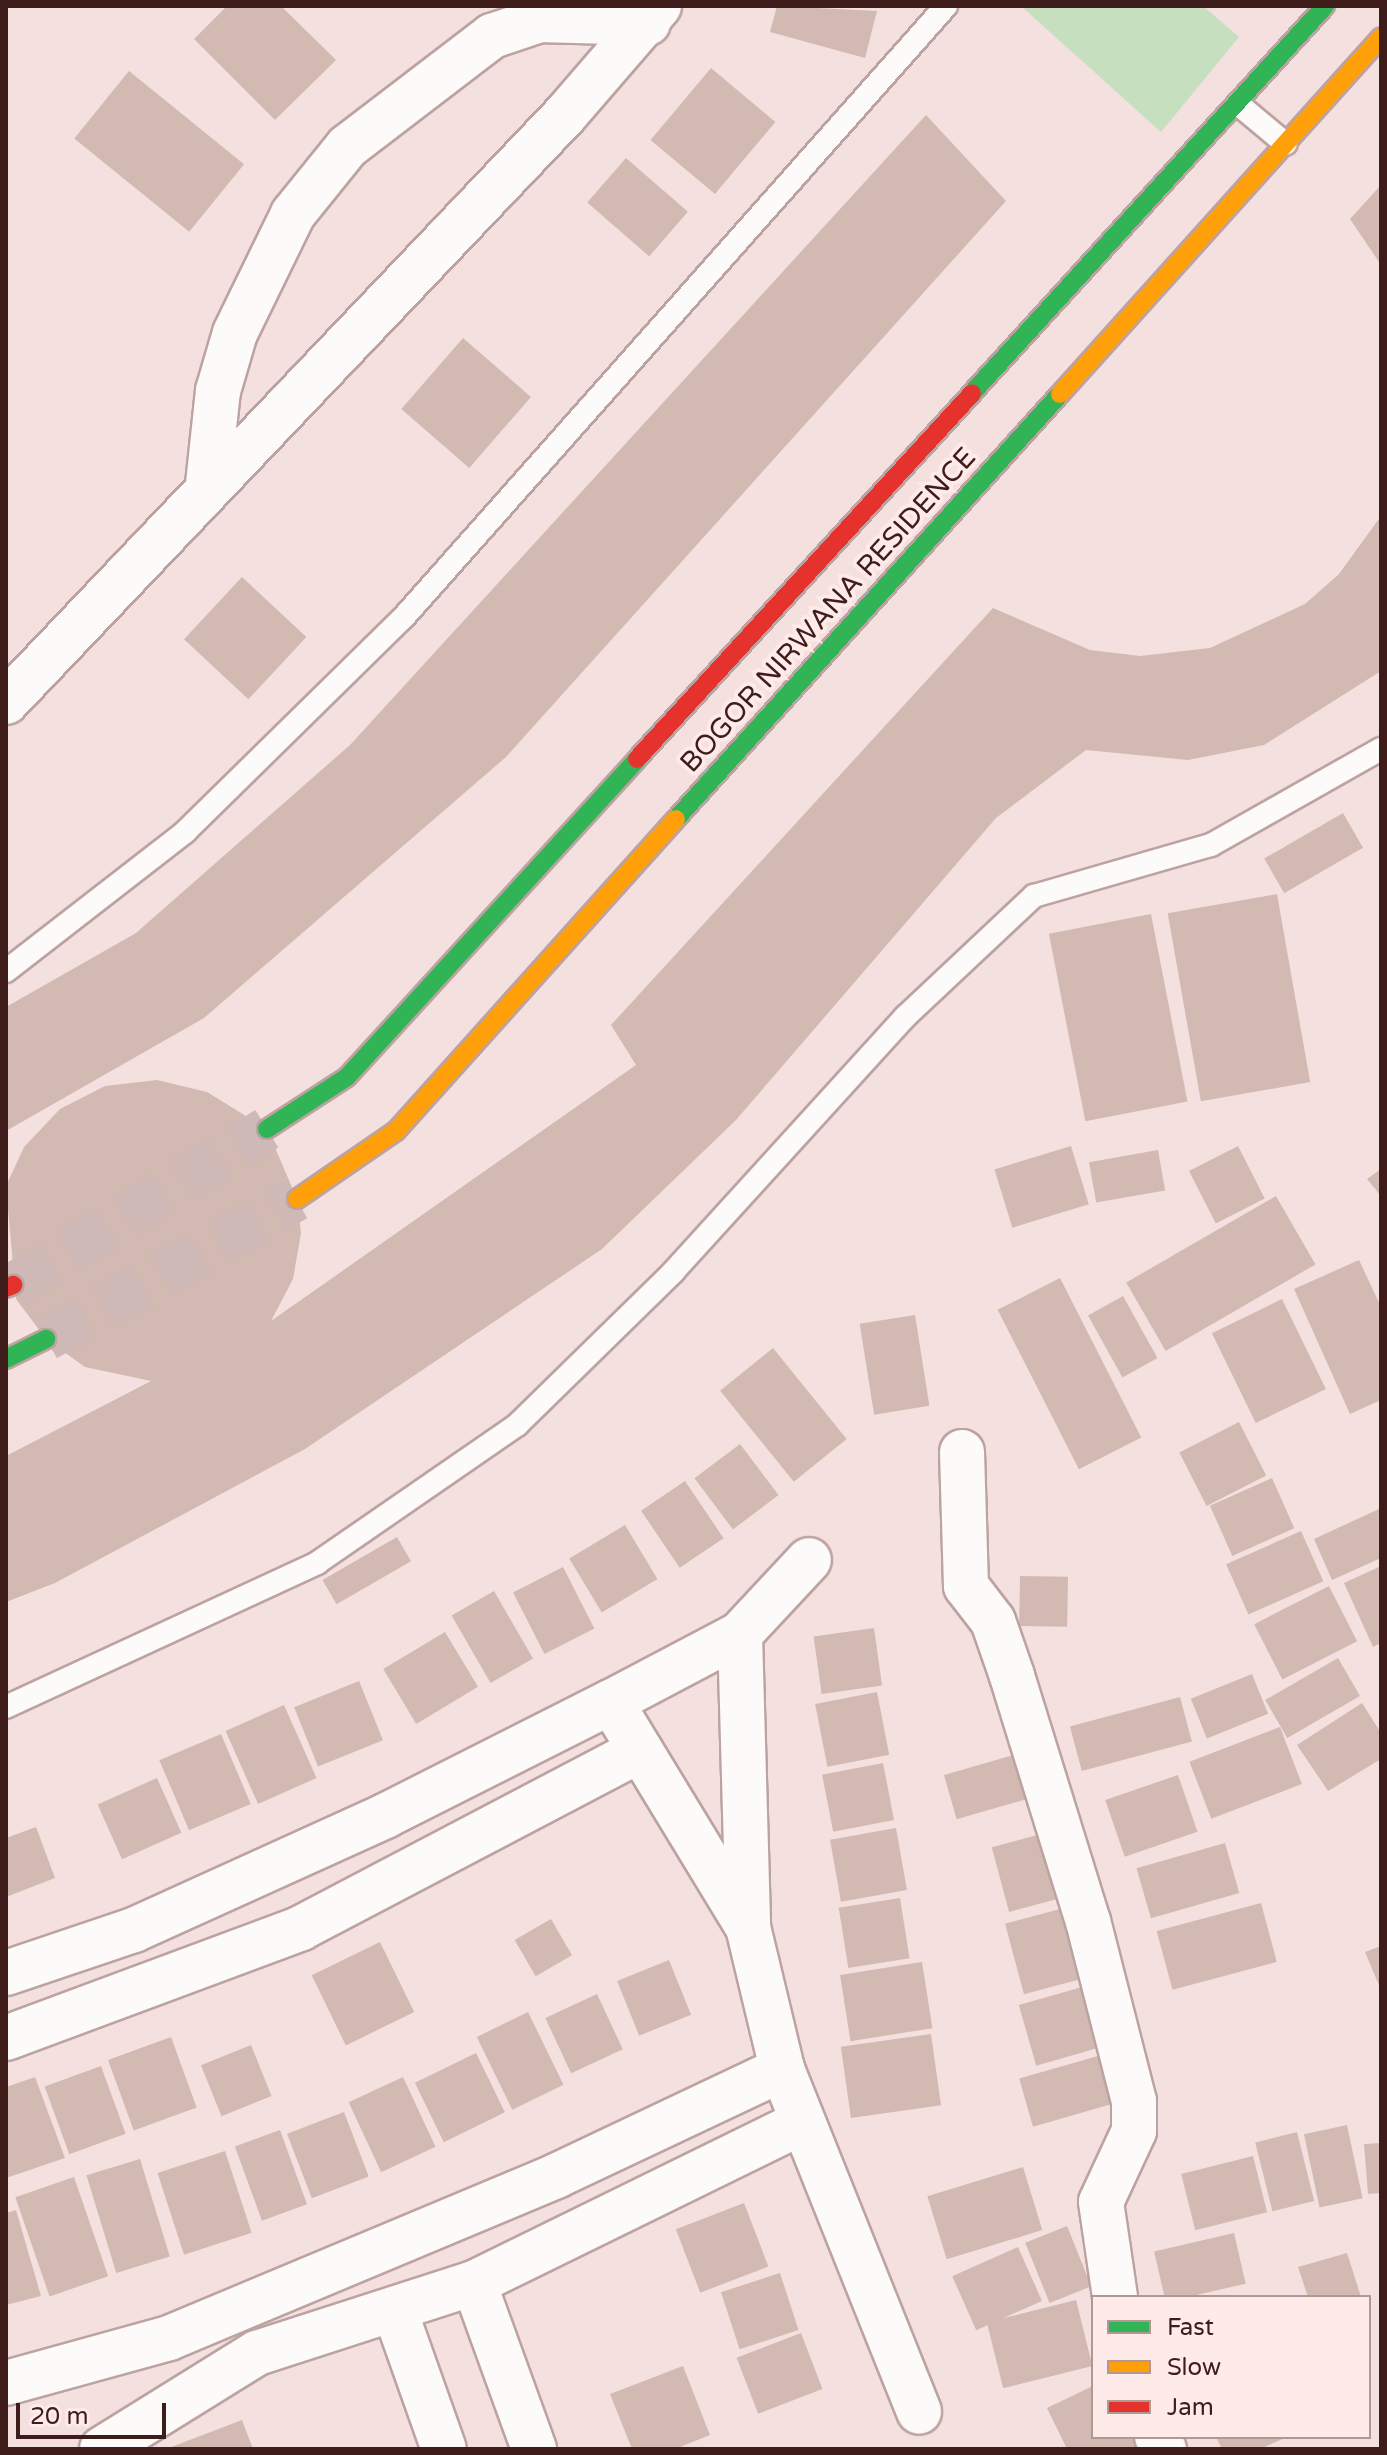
<!DOCTYPE html>
<style>
body{margin:0}
#map{position:relative;width:1387px;height:2455px;overflow:hidden;background:#f4e0de;font-family:"Varela Round",sans-serif}
div>[style]{position:absolute}
.green>*{inset:0;background:#c6dfbe}
.building>*{inset:0;background:#d2bab3;transform-origin:0 0}
.secondary-tunnel>*{height:44px;margin-top:-22px;transform-origin:0;background:repeating-linear-gradient(90deg,#cfb9b7 0 44px,transparent 0 66px)}
.roads{filter:drop-shadow(2px 0 #bca3a1) drop-shadow(-2px 0 #bca3a1) drop-shadow(0 2px #bca3a1) drop-shadow(0 -2px #bca3a1)}
.lane>*{height:22px;margin:-11px;padding:0 11px;transform-origin:11px;border-radius:11px;background:#fdfafa}
.street>*{height:44px;margin:-22px;padding:0 22px;transform-origin:22px;border-radius:22px;background:#fdfafa}
.fast>*{height:18px;margin:-9px;padding:0 9px;transform-origin:9px;border-radius:9px;background:#30b455}
.slow>*{height:18px;margin:-9px;padding:0 9px;transform-origin:9px;border-radius:9px;background:#ff9f0a}
.jam>*{height:18px;margin:-9px;padding:0 9px;transform-origin:9px;border-radius:9px;background:#e5322d}
span{translate:-50% -50%;white-space:nowrap;text-align:center;line-height:1.15;-webkit-text-stroke:8px #feeae8;paint-order:stroke}
.street-label{font-size:28px;color:#3d1c19}
.frame{position:absolute;inset:0;border:8px solid #3d1c19;pointer-events:none}
.legend{position:absolute;left:1091px;top:2295px;width:280px;height:144px;box-sizing:border-box;background:#feeae8;border:2px solid #b19895;margin:0;padding:10px 14px;list-style:none;font-size:24px;color:#3d1c19}
.legend li{display:flex;align-items:center;gap:16px;height:40px}
.legend b{width:40px;border:2px solid #b19895}
.scale{position:absolute;left:16px;top:2403px;width:150px;height:36px;box-sizing:border-box;border:4px solid #3d1c19;border-top:0;padding-left:10px;font-size:24px;line-height:28px;white-space:nowrap;color:#3d1c19;-webkit-text-stroke:6px #feeae8;paint-order:stroke}
</style>
<div id="map">
<div class="green">
<i style="clip-path:polygon(1021px 6px,1203px 6px,1239px 37px,1161px 132px)"></i>
</div>
<div class="building">
<i style="clip-path:polygon(227px 6px,281px 6px,336px 60px,275px 120px,194px 39px)"></i>
<i style="clip-path:polygon(777px 6px,877px 11px,865px 58px,770px 32px)"></i>
<i style="left:711px;top:68px;width:84px;height:94px;rotate:40deg"></i>
<i style="left:129px;top:71px;width:148px;height:87px;rotate:39deg"></i>
<i style="clip-path:polygon(926px 115px,1006px 201px,506px 757px,204px 1018px,6px 1131px,6px 1007px,136px 933px,350px 745px)"></i>
<i style="left:626px;top:158px;width:82px;height:59px;rotate:41deg"></i>
<i style="clip-path:polygon(1381px 185px,1381px 265px,1350px 219px)"></i>
<i style="left:463px;top:338px;width:90px;height:94px;rotate:41deg"></i>
<i style="clip-path:polygon(1381px 516px,1381px 671px,1264px 745px,1188px 760px,1086px 750px,996px 818px,736px 1120px,602px 1249px,305px 1449px,55px 1583px,6px 1602px,6px 1456px,151px 1381px,85px 1367px,46px 1339px,16px 1299px,6px 1186px,24px 1147px,60px 1109px,105px 1086px,157px 1080px,207px 1092px,267px 1129px,297px 1199px,301px 1233px,293px 1279px,271px 1321px,636px 1065px,611px 1025px,993px 608px,1090px 650px,1140px 656px,1210px 648px,1305px 604px,1339px 574px)"></i>
<i style="left:242px;top:577px;width:88px;height:85px;rotate:43deg"></i>
<i style="left:1343px;top:813px;width:40px;height:91px;rotate:60deg"></i>
<i style="left:1277px;top:894px;width:191px;height:111px;rotate:80deg"></i>
<i style="left:1151px;top:914px;width:191px;height:104px;rotate:79deg"></i>
<i style="left:1071px;top:1146px;width:61px;height:80px;rotate:73deg"></i>
<i style="left:1238px;top:1146px;width:59px;height:55px;rotate:63deg"></i>
<i style="left:1158px;top:1150px;width:41px;height:70px;rotate:80deg"></i>
<i style="clip-path:polygon(1381px 1169px,1381px 1196px,1367px 1179px)"></i>
<i style="left:1276px;top:1196px;width:79px;height:173px;rotate:60deg"></i>
<i style="clip-path:polygon(1359px 1260px,1381px 1307px,1381px 1400px,1350px 1414px,1294px 1289px)"></i>
<i style="left:1060px;top:1278px;width:179px;height:70px;rotate:63deg"></i>
<i style="left:1123px;top:1296px;width:71px;height:40px;rotate:61deg"></i>
<i style="left:1282px;top:1299px;width:100px;height:78px;rotate:64deg"></i>
<i style="left:915px;top:1315px;width:92px;height:56px;rotate:81deg"></i>
<i style="left:773px;top:1348px;width:117px;height:68px;rotate:51deg"></i>
<i style="left:1239px;top:1422px;width:60px;height:67px;rotate:63deg"></i>
<i style="left:740px;top:1444px;width:64px;height:57px;rotate:53deg"></i>
<i style="left:1272px;top:1478px;width:55px;height:68px;rotate:66deg"></i>
<i style="left:685px;top:1481px;width:69px;height:53px;rotate:56deg"></i>
<i style="clip-path:polygon(1381px 1508px,1381px 1558px,1332px 1580px,1314px 1539px)"></i>
<i style="left:625px;top:1525px;width:63px;height:65px;rotate:59deg"></i>
<i style="left:1301px;top:1531px;width:55px;height:82px;rotate:66deg"></i>
<i style="left:397px;top:1537px;width:28px;height:86px;rotate:60deg"></i>
<i style="clip-path:polygon(1381px 1566px,1381px 1643px,1373px 1647px,1344px 1583px)"></i>
<i style="left:563px;top:1567px;width:69px;height:56px;rotate:63deg"></i>
<i style="left:1020px;top:1576px;width:48px;height:50px;rotate:1deg"></i>
<i style="left:1329px;top:1586px;width:62px;height:84px;rotate:63deg"></i>
<i style="left:494px;top:1591px;width:78px;height:49px;rotate:60deg"></i>
<i style="left:874px;top:1628px;width:58px;height:61px;rotate:82deg"></i>
<i style="left:445px;top:1632px;width:64px;height:72px;rotate:59deg"></i>
<i style="left:1338px;top:1658px;width:44px;height:84px;rotate:60deg"></i>
<i style="left:1252px;top:1674px;width:43px;height:66px;rotate:68deg"></i>
<i style="left:359px;top:1681px;width:64px;height:70px;rotate:68deg"></i>
<i style="left:877px;top:1692px;width:64px;height:63px;rotate:79deg"></i>
<i style="left:1180px;top:1697px;width:46px;height:114px;rotate:75deg"></i>
<i style="clip-path:polygon(1362px 1703px,1381px 1733px,1381px 1759px,1328px 1791px,1297px 1745px)"></i>
<i style="left:284px;top:1705px;width:80px;height:64px;rotate:66deg"></i>
<i style="left:1280px;top:1727px;width:61px;height:97px;rotate:69deg"></i>
<i style="left:221px;top:1734px;width:76px;height:67px;rotate:67deg"></i>
<i style="left:1017px;top:1754px;width:46px;height:76px;rotate:74deg"></i>
<i style="left:883px;top:1763px;width:58px;height:62px;rotate:79deg"></i>
<i style="left:1178px;top:1775px;width:60px;height:77px;rotate:71deg"></i>
<i style="left:157px;top:1778px;width:60px;height:65px;rotate:66deg"></i>
<i style="clip-path:polygon(36px 1827px,55px 1878px,6px 1897px,6px 1838px)"></i>
<i style="left:896px;top:1828px;width:63px;height:67px;rotate:80deg"></i>
<i style="left:1041px;top:1834px;width:67px;height:51px;rotate:75deg"></i>
<i style="left:1225px;top:1843px;width:52px;height:92px;rotate:74deg"></i>
<i style="left:900px;top:1898px;width:61px;height:62px;rotate:81deg"></i>
<i style="left:1261px;top:1903px;width:61px;height:108px;rotate:75deg"></i>
<i style="left:1064px;top:1908px;width:73px;height:61px;rotate:75deg"></i>
<i style="left:551px;top:1919px;width:42px;height:42px;rotate:60deg"></i>
<i style="left:380px;top:1942px;width:78px;height:76px;rotate:64deg"></i>
<i style="clip-path:polygon(1381px 1946px,1381px 1990px,1365px 1952px)"></i>
<i style="left:669px;top:1960px;width:59px;height:56px;rotate:68deg"></i>
<i style="left:922px;top:1962px;width:67px;height:83px;rotate:81deg"></i>
<i style="left:1089px;top:1985px;width:63px;height:73px;rotate:74deg"></i>
<i style="left:597px;top:1994px;width:61px;height:57px;rotate:65deg"></i>
<i style="left:528px;top:2012px;width:81px;height:57px;rotate:64deg"></i>
<i style="left:931px;top:2034px;width:72px;height:91px;rotate:82deg"></i>
<i style="left:171px;top:2037px;width:75px;height:67px;rotate:70deg"></i>
<i style="left:251px;top:2045px;width:55px;height:54px;rotate:68deg"></i>
<i style="left:476px;top:2053px;width:66px;height:68px;rotate:64deg"></i>
<i style="left:1098px;top:2056px;width:50px;height:82px;rotate:74deg"></i>
<i style="left:101px;top:2066px;width:72px;height:60px;rotate:70deg"></i>
<i style="clip-path:polygon(35px 2077px,65px 2158px,6px 2178px,6px 2087px)"></i>
<i style="left:403px;top:2077px;width:77px;height:60px;rotate:65deg"></i>
<i style="left:344px;top:2112px;width:69px;height:61px;rotate:69deg"></i>
<i style="left:1347px;top:2125px;width:75px;height:44px;rotate:78deg"></i>
<i style="left:280px;top:2130px;width:79px;height:48px;rotate:70deg"></i>
<i style="left:1297px;top:2132px;width:71px;height:43px;rotate:76deg"></i>
<i style="clip-path:polygon(1381px 2143px,1381px 2193px,1368px 2194px,1364px 2144px)"></i>
<i style="left:225px;top:2151px;width:86px;height:71px;rotate:72deg"></i>
<i style="left:1253px;top:2156px;width:58px;height:74px;rotate:76deg"></i>
<i style="left:140px;top:2159px;width:102px;height:56px;rotate:73deg"></i>
<i style="left:1023px;top:2167px;width:66px;height:100px;rotate:73deg"></i>
<i style="left:74px;top:2177px;width:105px;height:62px;rotate:71deg"></i>
<i style="left:744px;top:2203px;width:68px;height:73px;rotate:69deg"></i>
<i style="clip-path:polygon(16px 2210px,41px 2296px,6px 2305px,6px 2213px)"></i>
<i style="left:1067px;top:2226px;width:65px;height:45px;rotate:68deg"></i>
<i style="left:1234px;top:2233px;width:52px;height:82px;rotate:77deg"></i>
<i style="left:1018px;top:2247px;width:59px;height:72px;rotate:66deg"></i>
<i style="clip-path:polygon(1347px 2253px,1361px 2297px,1308px 2297px,1298px 2267px)"></i>
<i style="left:780px;top:2273px;width:60px;height:62px;rotate:72deg"></i>
<i style="left:1076px;top:2300px;width:68px;height:92px;rotate:76deg"></i>
<i style="left:801px;top:2333px;width:60px;height:69px;rotate:69deg"></i>
<i style="clip-path:polygon(683px 2366px,710px 2435px,675px 2449px,632px 2449px,610px 2394px)"></i>
<i style="clip-path:polygon(1093px 2386px,1093px 2437px,1135px 2437px,1140px 2449px,1067px 2449px,1047px 2408px)"></i>
<i style="clip-path:polygon(242px 2420px,253px 2449px,166px 2449px)"></i>
<i style="clip-path:polygon(1216px 2437px,1287px 2437px,1260px 2449px,1222px 2449px)"></i>
</div>
<div class="secondary-tunnel">
<i style="left:13px;top:1285px;width:298px;rotate:-31.6deg"></i>
<i style="left:46px;top:1339px;width:287px;rotate:-29.2deg"></i>
</div>
<div class="roads">
<div class="lane">
<i style="left:1238px;top:104px;width:62px;rotate:39.8deg"></i>
<i style="left:6px;top:971px;width:227px;rotate:-37.8deg"></i>
<i style="left:185px;top:832px;width:305px;rotate:-44.5deg"></i>
<i style="left:403px;top:618px;width:818px;rotate:-48.42deg"></i>
<i style="left:6px;top:1707px;width:343px;rotate:-24.8deg"></i>
<i style="left:317px;top:1563px;width:243px;rotate:-34.6deg"></i>
<i style="left:517px;top:1425px;width:219px;rotate:-44.4deg"></i>
<i style="left:673px;top:1272px;width:345px;rotate:-47.7deg"></i>
<i style="left:905px;top:1017px;width:177px;rotate:-43.2deg"></i>
<i style="left:1034px;top:896px;width:184px;rotate:-16.1deg"></i>
<i style="left:1211px;top:845px;width:195px;rotate:-29.5deg"></i>
</div>
<div class="street">
<i style="left:208px;top:484px;width:94px;rotate:-83.9deg"></i>
<i style="left:218px;top:391px;width:60px;rotate:-73.7deg"></i>
<i style="left:235px;top:333px;width:132px;rotate:-64deg"></i>
<i style="left:293px;top:214px;width:86px;rotate:-51.1deg"></i>
<i style="left:347px;top:147px;width:183px;rotate:-37.4deg"></i>
<i style="left:492px;top:36px;width:51px;rotate:-18.4deg"></i>
<i style="left:540px;top:20px;width:108px;rotate:1.6deg"></i>
<i style="left:6px;top:702px;width:811px;rotate:-46.4deg"></i>
<i style="left:565px;top:115px;width:144px;rotate:-49.2deg"></i>
<i style="left:962px;top:1452px;width:134px;rotate:88.3deg"></i>
<i style="left:966px;top:1586px;width:44px;rotate:52.4deg"></i>
<i style="left:993px;top:1621px;width:58px;rotate:70.9deg"></i>
<i style="left:1012px;top:1676px;width:257px;rotate:72.8deg"></i>
<i style="left:1088px;top:1921px;width:186px;rotate:75.7deg"></i>
<i style="left:1134px;top:2101px;width:30px;rotate:90deg"></i>
<i style="left:1134px;top:2131px;width:78px;rotate:114.9deg"></i>
<i style="left:1101px;top:2202px;width:96px;rotate:81.6deg"></i>
<i style="left:740px;top:1634px;width:293px;rotate:88.4deg"></i>
<i style="left:611px;top:1702px;width:263px;rotate:58.7deg"></i>
<i style="left:748px;top:1927px;width:146px;rotate:76.5deg"></i>
<i style="left:782px;top:2069px;width:369px;rotate:68.2deg"></i>
<i style="left:6px;top:1973px;width:135px;rotate:-18.6deg"></i>
<i style="left:134px;top:1930px;width:276px;rotate:-24.4deg"></i>
<i style="left:385px;top:1816px;width:253px;rotate:-26.8deg"></i>
<i style="left:611px;top:1702px;width:146px;rotate:-27.8deg"></i>
<i style="left:740px;top:1634px;width:101px;rotate:-47deg"></i>
<i style="left:6px;top:2038px;width:315px;rotate:-20.4deg"></i>
<i style="left:301px;top:1928px;width:381px;rotate:-27.7deg"></i>
<i style="left:474px;top:2283px;width:177px;rotate:70.1deg"></i>
<i style="left:395px;top:2311px;width:146px;rotate:70.5deg"></i>
<i style="left:6px;top:2383px;width:169px;rotate:-15.4deg"></i>
<i style="left:169px;top:2338px;width:420px;rotate:-22.7deg"></i>
<i style="left:556px;top:2176px;width:250px;rotate:-25.3deg"></i>
<i style="left:1157px;top:2437px;width:14px;rotate:60deg"></i>
<i style="left:102px;top:2449px;width:182px;rotate:-31.8deg"></i>
<i style="left:257px;top:2353px;width:228px;rotate:-17.9deg"></i>
<i style="left:474px;top:2283px;width:366px;rotate:-26.1deg"></i>
</div>
<div class="fast">
<i style="left:972px;top:393px;width:524px;rotate:-47.63deg"></i>
<i style="left:676px;top:819px;width:573px;rotate:-47.9deg"></i>
<i style="left:267px;top:1129px;width:95px;rotate:-33deg"></i>
<i style="left:347px;top:1077px;width:430px;rotate:-47.6deg"></i>
<i style="left:6px;top:1359px;width:45px;rotate:-26.6deg"></i>
</div>
<div class="slow">
<i style="left:1060px;top:394px;width:480px;rotate:-48deg"></i>
<i style="left:297px;top:1199px;width:120px;rotate:-34.5deg"></i>
<i style="left:396px;top:1131px;width:419px;rotate:-48.1deg"></i>
</div>
<div class="jam">
<i style="left:637px;top:759px;width:496px;rotate:-47.5deg"></i>
<i style="left:6px;top:1288px;width:8px;rotate:-23deg"></i>
</div>
</div>
<div class="street-label">
<span style="left:828px;top:610px;rotate:-48deg">BOGOR NIRWANA RESIDENCE</span>
</div>
<div class="frame"></div>
<ul class="legend">
<li><b style="height:10px;background:#30b455"></b>Fast</li>
<li><b style="height:10px;background:#ff9f0a"></b>Slow</li>
<li><b style="height:10px;background:#e5322d"></b>Jam</li>
</ul>
<div class="scale">20 m</div>
</div>
